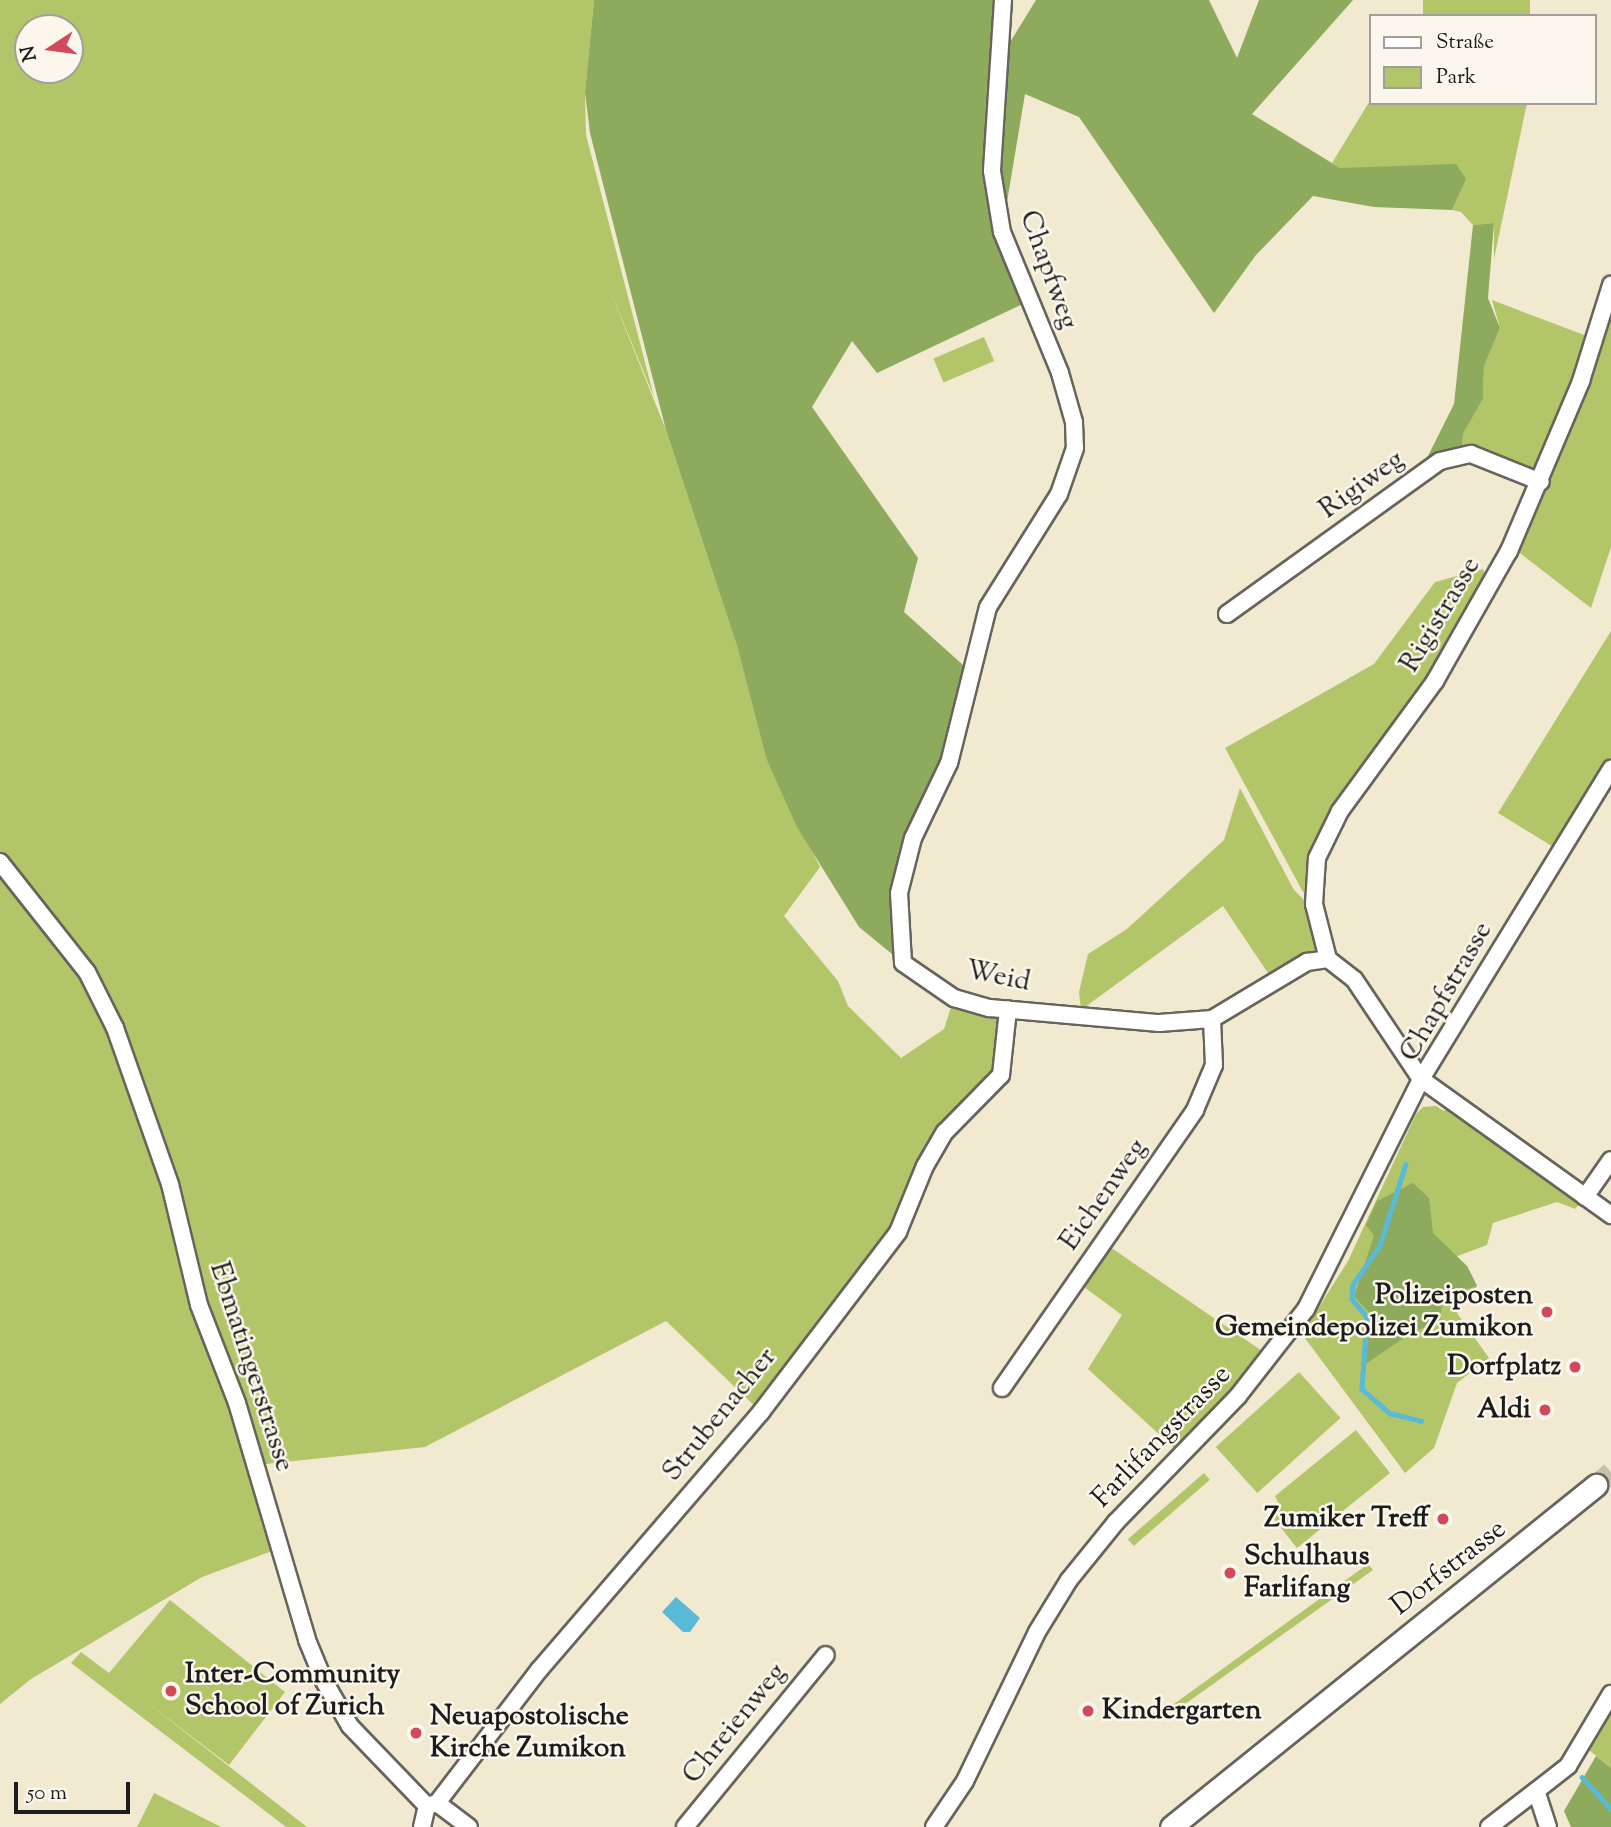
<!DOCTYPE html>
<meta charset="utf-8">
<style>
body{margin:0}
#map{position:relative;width:1611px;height:1827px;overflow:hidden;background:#f2e9d1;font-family:"Sorts Mill Goudy",serif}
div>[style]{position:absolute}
.green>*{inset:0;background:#b2c569;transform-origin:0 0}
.forest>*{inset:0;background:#8daa5d}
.water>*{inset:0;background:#58bad7}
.stream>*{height:4.5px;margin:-2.25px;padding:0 2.25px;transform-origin:2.25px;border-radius:2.25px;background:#58bad7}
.secondary-tunnel>*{height:21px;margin-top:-10.5px;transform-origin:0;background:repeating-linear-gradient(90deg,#c7c0ad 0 21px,transparent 0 31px)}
.roads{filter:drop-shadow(2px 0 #67645b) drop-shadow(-2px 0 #67645b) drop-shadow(0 2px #67645b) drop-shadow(0 -2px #67645b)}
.street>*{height:16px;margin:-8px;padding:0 8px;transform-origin:8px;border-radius:8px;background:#fff}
.secondary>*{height:21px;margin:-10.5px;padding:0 10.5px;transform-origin:10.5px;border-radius:10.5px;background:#fff}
.dots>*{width:19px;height:19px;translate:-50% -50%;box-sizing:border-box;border:4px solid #fbf7ec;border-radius:50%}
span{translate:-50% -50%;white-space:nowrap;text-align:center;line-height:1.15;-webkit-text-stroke:5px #fbf7ec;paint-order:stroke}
.street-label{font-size:28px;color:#1c1c1c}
.poi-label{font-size:28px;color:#1c1c1c;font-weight:700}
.right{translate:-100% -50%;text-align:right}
.left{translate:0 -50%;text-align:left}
.legend{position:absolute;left:1369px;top:14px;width:228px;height:91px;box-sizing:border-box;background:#fbf7ec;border:2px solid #a29f99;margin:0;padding:9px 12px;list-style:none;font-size:21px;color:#1c1c1c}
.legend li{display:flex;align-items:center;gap:14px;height:35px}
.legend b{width:35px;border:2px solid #a29f99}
.north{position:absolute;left:14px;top:14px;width:70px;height:70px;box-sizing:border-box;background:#fbf7ec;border:2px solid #a29f99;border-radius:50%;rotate:257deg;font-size:19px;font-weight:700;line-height:28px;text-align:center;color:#1c1c1c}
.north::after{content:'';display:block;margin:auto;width:24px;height:32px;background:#d1495b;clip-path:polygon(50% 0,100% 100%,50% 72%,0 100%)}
.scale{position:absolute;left:14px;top:1782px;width:116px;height:32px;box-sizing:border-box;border:4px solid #1c1c1c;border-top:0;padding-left:9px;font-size:21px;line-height:24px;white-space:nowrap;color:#1c1c1c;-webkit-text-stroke:5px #fbf7ec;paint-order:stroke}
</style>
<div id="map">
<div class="green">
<i style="clip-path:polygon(evenodd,0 0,594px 0,585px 92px,586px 135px,654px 397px,607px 283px,666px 430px,737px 646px,766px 758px,820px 867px,784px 916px,838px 981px,848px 1006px,901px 1058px,944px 1029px,954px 998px,1008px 1009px,1001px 1075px,945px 1132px,898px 1232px,761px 1412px,666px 1321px,425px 1447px,257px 1465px,280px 1548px,202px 1577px,31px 1679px,0 1704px,0 0,28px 28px,70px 28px,70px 70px,28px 70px,28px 28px)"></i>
<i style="left:1423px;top:0;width:107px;height:17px"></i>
<i style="clip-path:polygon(1371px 99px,1371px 103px,1527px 103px,1494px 259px,1494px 223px,1473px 225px,1461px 212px,1452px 210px,1465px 180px,1340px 168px,1332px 163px)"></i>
<i style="clip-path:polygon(1492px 300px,1592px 338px,1538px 467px,1534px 468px,1462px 449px,1463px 434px,1483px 399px,1484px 366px,1500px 328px)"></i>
<i style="clip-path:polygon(1611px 319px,1611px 547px,1591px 608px,1516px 550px,1548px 486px)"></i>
<i style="left:984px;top:337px;width:26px;height:55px;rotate:67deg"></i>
<i style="clip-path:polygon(1483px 569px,1487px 580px,1441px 658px,1318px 835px,1311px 863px,1310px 895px,1303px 892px,1225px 748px,1374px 664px,1435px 582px)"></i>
<i style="clip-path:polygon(1611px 631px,1611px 757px,1555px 848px,1498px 813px)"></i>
<i style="clip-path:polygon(1240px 788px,1294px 890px,1305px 901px,1320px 945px,1317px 951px,1270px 976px,1223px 906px,1081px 1010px,1079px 992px,1088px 954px,1127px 929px,1224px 840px)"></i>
<i style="clip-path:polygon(1436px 1106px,1444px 1111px,1447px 1107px,1580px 1203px,1575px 1209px,1557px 1202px,1493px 1223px,1487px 1245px,1455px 1257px,1467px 1266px,1477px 1286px,1457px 1313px,1489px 1358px,1457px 1383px,1434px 1448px,1405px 1473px,1302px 1334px,1348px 1261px,1416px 1114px,1423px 1107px)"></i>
<i style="clip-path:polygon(1110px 1247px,1265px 1353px,1175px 1449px,1088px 1369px,1122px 1315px,1084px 1287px)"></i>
<i style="left:1299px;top:1372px;width:62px;height:112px;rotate:48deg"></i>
<i style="clip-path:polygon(1356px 1430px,1390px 1473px,1297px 1548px,1274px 1519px,1280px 1507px,1275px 1496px)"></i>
<i style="left:1204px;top:1473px;width:9px;height:101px;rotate:49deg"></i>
<i style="clip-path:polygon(1368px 1564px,1373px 1570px,1164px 1719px,1160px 1714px)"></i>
<i style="clip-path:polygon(170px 1600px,285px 1692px,229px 1765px,145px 1701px,307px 1827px,286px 1827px,71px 1663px,81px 1652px,109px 1673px)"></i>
<i style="clip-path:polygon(1611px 1712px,1611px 1768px,1589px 1750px)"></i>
<i style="clip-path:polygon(154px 1793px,221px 1827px,137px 1827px)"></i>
</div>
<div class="forest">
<i style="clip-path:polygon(594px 0,997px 0,994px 68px,1036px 0,1209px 0,1237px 58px,1259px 0,1353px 0,1252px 114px,1340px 168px,1456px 164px,1466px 179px,1452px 210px,1374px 207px,1313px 196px,1256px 255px,1214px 313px,1079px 117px,1025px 94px,1002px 232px,1027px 302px,877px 373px,852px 341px,812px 407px,918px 558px,904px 612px,973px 674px,899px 893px,903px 963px,859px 927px,797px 827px,766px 758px,737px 646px,666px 430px,590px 133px,585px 92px)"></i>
<i style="clip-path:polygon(1494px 223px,1488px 298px,1500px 328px,1484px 366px,1483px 399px,1463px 434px,1462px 449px,1424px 464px,1454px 404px,1473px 225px)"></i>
<i style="clip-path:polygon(1413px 1183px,1429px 1198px,1433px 1233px,1467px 1266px,1477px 1286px,1443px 1296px,1440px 1322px,1412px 1332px,1366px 1364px,1370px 1314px,1354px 1296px,1374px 1236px,1366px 1225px,1377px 1201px)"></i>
<i style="clip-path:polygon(1596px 1756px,1611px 1768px,1611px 1827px,1571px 1827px,1564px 1811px)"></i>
</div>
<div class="water">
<i style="clip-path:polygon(676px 1597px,700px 1618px,690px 1632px,683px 1632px,662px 1612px)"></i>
</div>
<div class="stream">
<i style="left:1406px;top:1164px;width:86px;rotate:107.6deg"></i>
<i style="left:1380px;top:1246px;width:47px;rotate:124.7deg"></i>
<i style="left:1353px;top:1285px;width:14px;rotate:94deg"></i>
<i style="left:1352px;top:1299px;width:23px;rotate:50deg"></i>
<i style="left:1367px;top:1317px;width:72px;rotate:94deg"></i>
<i style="left:1362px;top:1389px;width:37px;rotate:41deg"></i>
<i style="left:1390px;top:1413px;width:32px;rotate:14deg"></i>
<i style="left:1582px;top:1777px;width:43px;rotate:47.8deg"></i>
</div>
<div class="secondary-tunnel">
<i style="left:1596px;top:1485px;width:20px;rotate:-41deg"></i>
</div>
<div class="roads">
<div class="street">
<i style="left:1003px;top:0;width:171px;rotate:93.7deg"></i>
<i style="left:992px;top:171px;width:62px;rotate:80.7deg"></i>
<i style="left:1002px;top:232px;width:152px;rotate:67.6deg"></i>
<i style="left:1060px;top:373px;width:51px;rotate:74.1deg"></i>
<i style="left:1074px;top:422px;width:26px;rotate:88deg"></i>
<i style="left:1075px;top:448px;width:49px;rotate:109.2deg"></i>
<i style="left:1059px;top:494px;width:133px;rotate:122.1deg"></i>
<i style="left:988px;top:607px;width:161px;rotate:104deg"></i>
<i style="left:949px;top:763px;width:83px;rotate:115.6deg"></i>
<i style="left:913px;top:838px;width:57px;rotate:104.3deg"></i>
<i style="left:899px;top:893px;width:70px;rotate:86.7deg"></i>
<i style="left:903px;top:963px;width:62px;rotate:34.5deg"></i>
<i style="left:954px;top:998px;width:37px;rotate:16deg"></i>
<i style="left:990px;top:1008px;width:170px;rotate:5.1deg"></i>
<i style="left:1159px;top:1023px;width:53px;rotate:-4.3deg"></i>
<i style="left:1212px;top:1019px;width:111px;rotate:-31deg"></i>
<i style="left:1307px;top:962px;width:21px;rotate:-8deg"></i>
<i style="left:1328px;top:959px;width:33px;rotate:38deg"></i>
<i style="left:1354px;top:979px;width:120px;rotate:56.2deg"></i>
<i style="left:1421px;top:1079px;width:234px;rotate:35.6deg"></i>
<i style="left:1227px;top:614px;width:262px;rotate:-35.7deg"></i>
<i style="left:1440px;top:461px;width:32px;rotate:-13deg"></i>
<i style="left:1471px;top:454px;width:75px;rotate:21.8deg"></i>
<i style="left:0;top:862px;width:140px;rotate:51.7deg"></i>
<i style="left:87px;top:972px;width:63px;rotate:63.4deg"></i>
<i style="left:115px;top:1028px;width:165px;rotate:70.6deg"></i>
<i style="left:170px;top:1184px;width:124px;rotate:76.5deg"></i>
<i style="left:199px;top:1305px;width:105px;rotate:68.8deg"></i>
<i style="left:237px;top:1403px;width:247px;rotate:73.5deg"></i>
<i style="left:307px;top:1640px;width:44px;rotate:67.5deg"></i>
<i style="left:324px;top:1681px;width:52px;rotate:60deg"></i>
<i style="left:350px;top:1726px;width:111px;rotate:46.1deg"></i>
<i style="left:1328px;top:959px;width:57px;rotate:-104.3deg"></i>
<i style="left:1314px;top:904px;width:46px;rotate:-86.3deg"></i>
<i style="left:1317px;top:858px;width:52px;rotate:-63.9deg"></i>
<i style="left:1340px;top:811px;width:161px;rotate:-53.8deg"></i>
<i style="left:1435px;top:681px;width:150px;rotate:-60.4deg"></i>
<i style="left:1509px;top:551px;width:185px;rotate:-67deg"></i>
<i style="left:1581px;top:381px;width:101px;rotate:-72.6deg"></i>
<i style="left:1585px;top:1197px;width:45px;rotate:-54.9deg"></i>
<i style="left:1002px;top:1388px;width:338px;rotate:-55.2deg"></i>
<i style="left:1195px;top:1110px;width:49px;rotate:-67.1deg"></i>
<i style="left:1214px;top:1065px;width:46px;rotate:-92.5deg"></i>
<i style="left:437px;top:1803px;width:40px;rotate:37deg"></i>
<i style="left:427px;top:1806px;width:10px;rotate:-17deg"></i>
<i style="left:437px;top:1803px;width:169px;rotate:-52.5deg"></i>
<i style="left:540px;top:1669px;width:339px;rotate:-49.3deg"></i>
<i style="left:761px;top:1412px;width:226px;rotate:-52.7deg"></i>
<i style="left:898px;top:1232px;width:71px;rotate:-67.8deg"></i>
<i style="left:925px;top:1166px;width:39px;rotate:-60deg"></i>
<i style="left:945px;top:1132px;width:80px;rotate:-45.5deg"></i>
<i style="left:1001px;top:1075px;width:66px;rotate:-83.9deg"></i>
<i style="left:422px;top:1827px;width:22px;rotate:-77deg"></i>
<i style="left:685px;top:1827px;width:222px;rotate:-50.7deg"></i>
<i style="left:934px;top:1827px;width:55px;rotate:-56deg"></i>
<i style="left:965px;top:1781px;width:165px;rotate:-64.2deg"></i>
<i style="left:1037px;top:1632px;width:61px;rotate:-58.4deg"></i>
<i style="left:1069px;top:1580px;width:75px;rotate:-51deg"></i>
<i style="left:1116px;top:1522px;width:175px;rotate:-45.9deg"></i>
<i style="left:1238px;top:1396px;width:110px;rotate:-52deg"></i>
<i style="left:1306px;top:1309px;width:257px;rotate:-63.4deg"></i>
<i style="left:1421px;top:1079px;width:364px;rotate:-58.5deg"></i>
<i style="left:1489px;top:1827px;width:59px;rotate:-37.5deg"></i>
<i style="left:1548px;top:1827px;width:38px;rotate:-108deg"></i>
<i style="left:1536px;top:1791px;width:41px;rotate:-38deg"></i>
<i style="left:1568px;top:1766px;width:84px;rotate:-59.2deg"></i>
</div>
<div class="secondary">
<i style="left:1171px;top:1827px;width:546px;rotate:-38.82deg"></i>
</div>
</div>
<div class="dots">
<i style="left:1547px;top:1312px;background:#d1495b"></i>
<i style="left:1575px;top:1367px;background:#d1495b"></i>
<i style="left:1545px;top:1410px;background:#d1495b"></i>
<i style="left:1443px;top:1519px;background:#d1495b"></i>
<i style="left:1230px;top:1573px;background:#d1495b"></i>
<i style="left:171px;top:1691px;background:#d1495b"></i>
<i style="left:1088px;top:1711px;background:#d1495b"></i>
<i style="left:416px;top:1733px;background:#d1495b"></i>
</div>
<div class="street-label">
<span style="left:1048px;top:270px;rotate:70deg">Chapfweg</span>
<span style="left:1362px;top:485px;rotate:-36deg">Rigiweg</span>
<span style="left:1441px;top:615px;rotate:-59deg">Rigistrasse</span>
<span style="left:998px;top:977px;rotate:11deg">Weid</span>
<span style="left:1447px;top:992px;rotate:-60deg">Chapfstrasse</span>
<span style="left:1104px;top:1195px;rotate:-55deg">Eichenweg</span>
<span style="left:251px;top:1367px;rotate:72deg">Ebmatingerstrasse</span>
<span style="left:720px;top:1415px;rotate:-51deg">Strubenacher</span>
<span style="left:1162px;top:1437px;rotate:-46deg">Farlifangstrasse</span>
<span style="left:1449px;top:1568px;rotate:-38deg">Dorfstrasse</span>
<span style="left:735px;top:1724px;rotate:-51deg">Chreienweg</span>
</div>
<div class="poi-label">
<span class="right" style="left:1533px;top:1312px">Polizeiposten<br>Gemeindepolizei Zumikon</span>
<span class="right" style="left:1561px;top:1367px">Dorfplatz</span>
<span class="right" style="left:1531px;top:1410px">Aldi</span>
<span class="right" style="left:1429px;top:1519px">Zumiker Treff</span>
<span class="left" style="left:1244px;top:1573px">Schulhaus<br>Farlifang</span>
<span class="left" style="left:185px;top:1691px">Inter-Community<br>School of Zurich</span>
<span class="left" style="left:1102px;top:1711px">Kindergarten</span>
<span class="left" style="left:430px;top:1733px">Neuapostolische<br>Kirche Zumikon</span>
</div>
<ul class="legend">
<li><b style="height:9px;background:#fff"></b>Straße</li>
<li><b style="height:19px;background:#b2c569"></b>Park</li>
</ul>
<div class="north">N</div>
<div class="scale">50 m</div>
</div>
